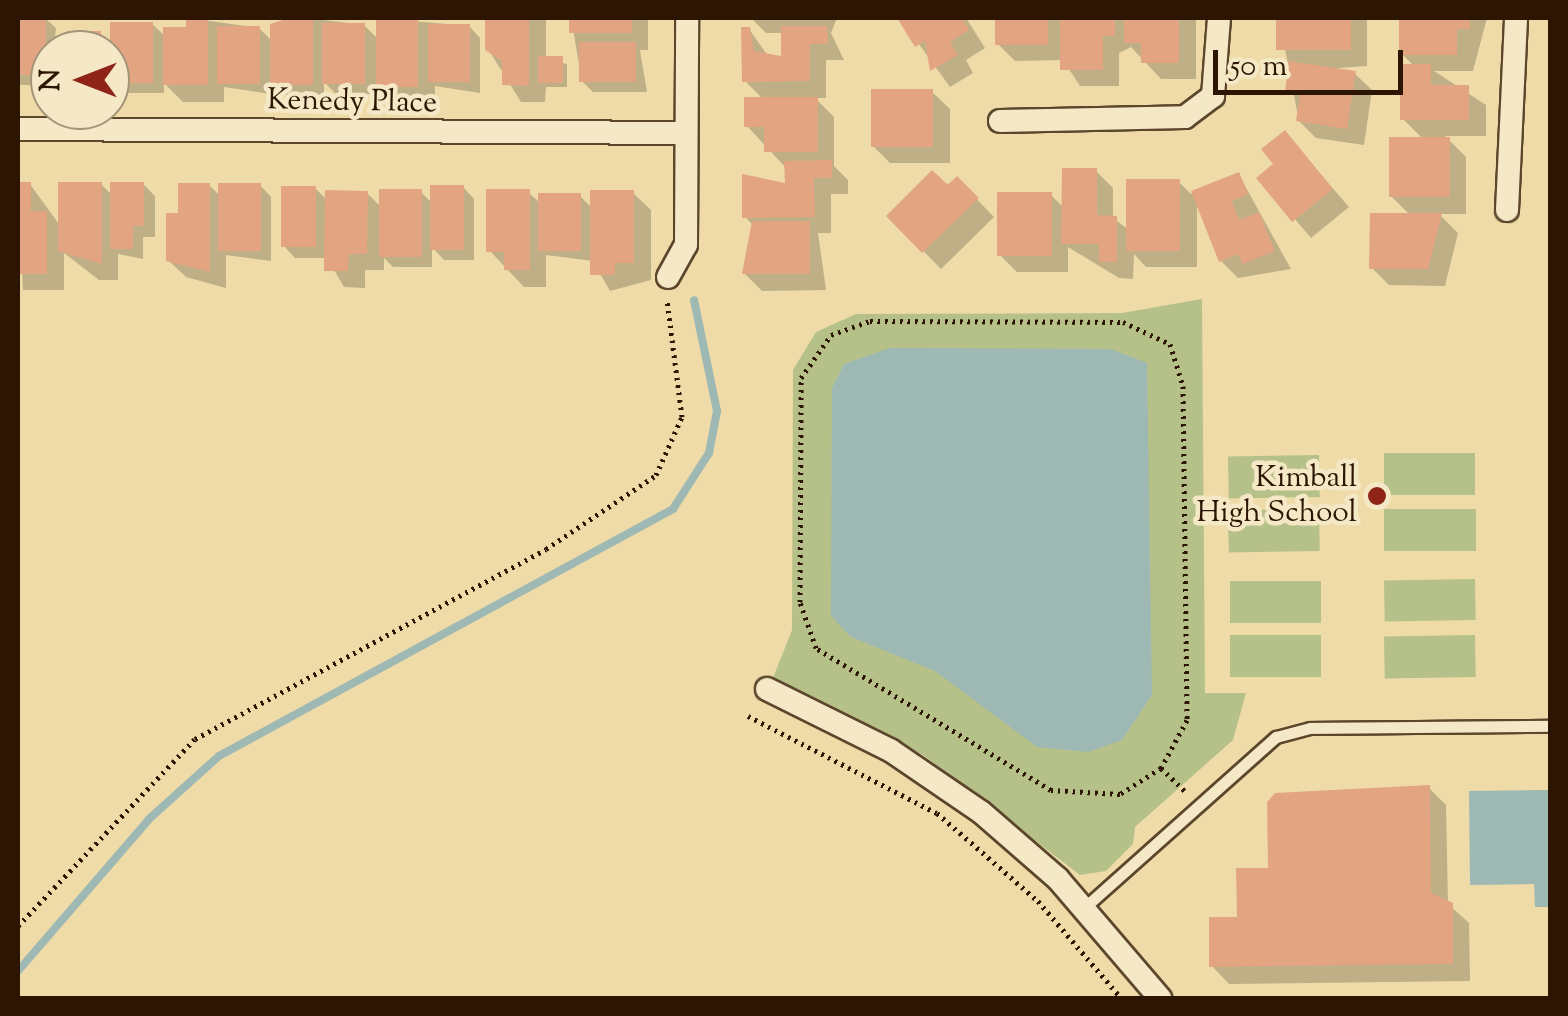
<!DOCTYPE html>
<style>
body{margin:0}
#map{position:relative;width:1568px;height:1016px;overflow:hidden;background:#eedba8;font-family:"Sorts Mill Goudy",serif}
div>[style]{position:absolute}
.green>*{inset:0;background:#b6c18a;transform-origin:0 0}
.water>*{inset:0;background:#9eb8b3}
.shadow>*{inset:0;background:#0003}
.stream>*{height:8px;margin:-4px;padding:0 4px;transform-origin:4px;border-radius:4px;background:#9eb8b3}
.building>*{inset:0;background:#e3a482;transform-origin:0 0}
.path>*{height:5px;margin-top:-2.5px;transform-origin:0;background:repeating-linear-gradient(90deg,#2c1502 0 2.5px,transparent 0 7.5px)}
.roads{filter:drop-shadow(2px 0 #5c462c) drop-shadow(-2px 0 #5c462c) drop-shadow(0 2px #5c462c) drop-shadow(0 -2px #5c462c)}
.service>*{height:11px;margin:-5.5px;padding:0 5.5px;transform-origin:5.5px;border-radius:5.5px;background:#f4e8c6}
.minor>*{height:22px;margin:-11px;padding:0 11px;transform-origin:11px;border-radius:11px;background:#f4e8c6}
.dots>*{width:28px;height:28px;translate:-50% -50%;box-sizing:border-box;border:5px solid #f4e8c6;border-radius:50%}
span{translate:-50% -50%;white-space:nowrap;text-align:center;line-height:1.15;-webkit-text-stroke:9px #f4e8c6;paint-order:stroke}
.street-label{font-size:30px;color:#2c1502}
.poi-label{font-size:30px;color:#2c1502}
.right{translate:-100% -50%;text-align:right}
.frame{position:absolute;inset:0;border:20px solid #2c1502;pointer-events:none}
.north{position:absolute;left:30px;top:30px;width:100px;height:100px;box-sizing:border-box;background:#f4e8c6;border:2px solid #a49478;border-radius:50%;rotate:270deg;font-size:28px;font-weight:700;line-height:40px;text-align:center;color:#2c1502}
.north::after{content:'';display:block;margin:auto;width:35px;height:45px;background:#8f2418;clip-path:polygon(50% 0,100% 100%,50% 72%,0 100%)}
.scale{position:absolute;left:1213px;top:50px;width:190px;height:45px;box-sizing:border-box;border:5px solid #2c1502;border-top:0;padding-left:12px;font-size:30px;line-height:35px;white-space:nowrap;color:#2c1502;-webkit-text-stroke:8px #f4e8c6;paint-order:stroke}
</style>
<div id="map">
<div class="green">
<i style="clip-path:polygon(1202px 299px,1205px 693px,1246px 693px,1233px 740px,1135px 827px,1133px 844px,1106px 871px,1080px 875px,923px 755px,773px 678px,792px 630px,793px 370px,816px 332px,856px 314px,1122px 313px)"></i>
<i style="left:1475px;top:453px;width:42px;height:91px;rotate:90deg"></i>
<i style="left:1319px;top:455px;width:42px;height:91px;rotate:89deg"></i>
<i style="left:1319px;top:509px;width:42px;height:91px;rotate:89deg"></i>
<i style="left:1476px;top:509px;width:42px;height:92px;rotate:90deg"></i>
<i style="left:1475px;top:579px;width:41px;height:91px;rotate:89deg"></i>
<i style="left:1321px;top:581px;width:42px;height:91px;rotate:90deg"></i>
<i style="left:1321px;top:635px;width:42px;height:91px;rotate:90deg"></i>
<i style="left:1475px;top:635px;width:42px;height:91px;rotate:89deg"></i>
</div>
<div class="water">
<i style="clip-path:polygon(890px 348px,1111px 349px,1147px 363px,1152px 695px,1122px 740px,1088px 752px,1037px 747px,935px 671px,851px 637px,831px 616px,832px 388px,844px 364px)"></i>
<i style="clip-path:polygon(1550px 790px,1550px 907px,1535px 907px,1534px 884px,1470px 885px,1469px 791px)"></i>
</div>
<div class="shadow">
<i style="clip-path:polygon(18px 18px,45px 18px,56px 28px,50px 85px,18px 85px)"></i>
<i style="clip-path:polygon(189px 18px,259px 28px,273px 42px,273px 26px,308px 18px,364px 25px,378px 39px,378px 18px,469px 26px,480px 38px,480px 93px,435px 86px,435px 103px,396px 103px,376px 83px,376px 94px,336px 94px,324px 82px,324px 95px,284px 95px,270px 82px,270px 94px,224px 87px,224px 102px,183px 102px,164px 83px,164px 93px,124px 93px,112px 81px,110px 103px,110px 50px,69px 50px,100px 33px,113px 46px,152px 24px,166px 37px,189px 30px)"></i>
<i style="clip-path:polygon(488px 18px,546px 18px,546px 59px,567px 64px,567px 87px,546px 87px,545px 102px,521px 102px,488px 49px)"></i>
<i style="clip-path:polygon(571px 18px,648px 18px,648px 50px,640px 50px,647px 92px,593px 92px,582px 81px)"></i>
<i style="clip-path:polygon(751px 18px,837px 18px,831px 33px,844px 60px,826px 60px,826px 98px,815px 98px,834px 117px,834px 166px,848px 180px,848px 194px,831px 194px,831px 233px,818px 233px,826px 290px,762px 291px,745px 274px,753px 225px,745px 217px,787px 186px,787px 169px,747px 126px,764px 100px,745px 81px,749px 29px,768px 56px,784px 59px,784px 33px,766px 33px)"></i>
<i style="clip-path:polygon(900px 18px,966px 18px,985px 48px,966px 60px,973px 73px,950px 87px)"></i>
<i style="clip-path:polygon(997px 18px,1196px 18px,1196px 79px,1161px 79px,1131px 47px,1119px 53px,1119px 86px,1080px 86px,1063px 60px,1015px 61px,998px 44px)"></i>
<i style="clip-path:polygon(1279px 18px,1367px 18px,1367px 66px,1327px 69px,1354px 73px,1372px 90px,1364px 145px,1316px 138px,1299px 121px)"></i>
<i style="clip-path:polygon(1402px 18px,1487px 18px,1473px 71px,1434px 71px,1486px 105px,1486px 136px,1445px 136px,1466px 157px,1466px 214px,1439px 214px,1458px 233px,1445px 286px,1389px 285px,1372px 268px,1410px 215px,1391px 196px,1423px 139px,1403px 119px,1414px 66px,1402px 54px)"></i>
<i style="clip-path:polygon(932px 92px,950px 109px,950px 163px,890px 163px,873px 146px)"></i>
<i style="clip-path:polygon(1285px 133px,1349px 207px,1311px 238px,1260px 178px,1277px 165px)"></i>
<i style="clip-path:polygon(1096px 171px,1113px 188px,1113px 218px,1129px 230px,1179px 182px,1191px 194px,1239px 175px,1291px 269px,1238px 278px,1221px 261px,1197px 200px,1197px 267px,1146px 267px,1134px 254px,1133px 279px,1119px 278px,1068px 247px,1068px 272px,1017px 272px,1000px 255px,1051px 195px,1064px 208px)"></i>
<i style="clip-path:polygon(957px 179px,994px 217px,941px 269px,889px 216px)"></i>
<i style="clip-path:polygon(18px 184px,30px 184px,61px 227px,101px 184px,113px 196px,143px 184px,155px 196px,155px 237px,143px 237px,143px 259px,118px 254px,118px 280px,99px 280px,64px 253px,64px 290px,23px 290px)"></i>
<i style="clip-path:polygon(209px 185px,221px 197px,260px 185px,271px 197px,271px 261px,226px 255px,226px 288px,186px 277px,168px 260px,181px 215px)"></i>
<i style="clip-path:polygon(463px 187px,474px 199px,474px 260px,444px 260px,432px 247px,432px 267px,393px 267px,384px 258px,384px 270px,365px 270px,365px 288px,344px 287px,327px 258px,295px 258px,284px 246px,315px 188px,327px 200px,367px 193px,382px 208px,421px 192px,433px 204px)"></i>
<i style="clip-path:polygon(528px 192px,541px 204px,580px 196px,593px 209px,633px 193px,651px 210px,651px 280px,610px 291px,593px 261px,546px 255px,546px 287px,524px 287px,489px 250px)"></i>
<i style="clip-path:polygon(1429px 788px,1446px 805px,1448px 904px,1469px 923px,1470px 981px,1229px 984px,1212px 966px,1270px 870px)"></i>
</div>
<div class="stream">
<i style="left:18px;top:971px;width:201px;rotate:-49.2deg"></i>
<i style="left:149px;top:819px;width:94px;rotate:-42deg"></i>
<i style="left:219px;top:756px;width:517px;rotate:-28.55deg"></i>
<i style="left:673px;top:509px;width:67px;rotate:-57.3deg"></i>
<i style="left:709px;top:453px;width:43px;rotate:-79.2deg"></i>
<i style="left:717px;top:411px;width:113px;rotate:-101.7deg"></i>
</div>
<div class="building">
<i style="left:18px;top:18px;width:28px;height:57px"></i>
<i style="clip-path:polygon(186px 18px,208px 18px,208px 85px,163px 85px,163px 27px,186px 27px)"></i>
<i style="clip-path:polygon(290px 18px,313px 18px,313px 85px,270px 85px,270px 24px)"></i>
<i style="left:376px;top:18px;width:42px;height:69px"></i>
<i style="clip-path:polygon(485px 18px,529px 18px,529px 86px,502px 85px,502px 61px,485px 50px)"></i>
<i style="left:569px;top:18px;width:63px;height:15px"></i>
<i style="clip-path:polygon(897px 18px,962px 18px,969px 30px,950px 42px,958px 55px,930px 71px,925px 41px,915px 47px)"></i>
<i style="left:995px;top:18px;width:53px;height:27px"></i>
<i style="clip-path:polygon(1060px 18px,1115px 18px,1115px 36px,1103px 36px,1103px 70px,1060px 70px)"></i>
<i style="clip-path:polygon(1124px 18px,1179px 18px,1179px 63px,1141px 63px,1141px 43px,1124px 43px)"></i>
<i style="left:1276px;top:18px;width:75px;height:32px"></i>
<i style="clip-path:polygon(1399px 18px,1470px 18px,1470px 29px,1457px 29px,1457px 55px,1399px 55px)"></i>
<i style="left:110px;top:22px;width:43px;height:61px"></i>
<i style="left:322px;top:23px;width:43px;height:61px"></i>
<i style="left:428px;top:24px;width:42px;height:58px"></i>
<i style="left:217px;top:26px;width:43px;height:58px"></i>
<i style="clip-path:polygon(781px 26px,827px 26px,828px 44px,810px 44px,810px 81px,742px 82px,741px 27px,750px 27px,754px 51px,781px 56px)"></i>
<i style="left:67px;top:31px;width:34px;height:19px"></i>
<i style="left:579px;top:42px;width:57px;height:40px"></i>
<i style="left:538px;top:56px;width:25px;height:27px"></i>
<i style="clip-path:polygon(1289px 61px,1356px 71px,1347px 129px,1296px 121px,1300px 95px,1285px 92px)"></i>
<i style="clip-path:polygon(1400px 64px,1431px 64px,1431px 85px,1469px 85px,1469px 120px,1400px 120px)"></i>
<i style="left:871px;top:89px;width:62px;height:58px"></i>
<i style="clip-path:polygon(744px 97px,818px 97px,818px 152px,764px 152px,764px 127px,744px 127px)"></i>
<i style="clip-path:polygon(1285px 130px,1333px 189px,1292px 222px,1256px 178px,1273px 164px,1261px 149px)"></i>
<i style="left:1389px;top:137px;width:61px;height:60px"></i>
<i style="clip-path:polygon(832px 160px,832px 178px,814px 178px,815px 217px,742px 218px,742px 174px,785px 183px,784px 161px)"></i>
<i style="clip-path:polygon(1062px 168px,1097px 168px,1097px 215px,1117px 216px,1117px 262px,1099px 262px,1099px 244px,1061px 244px)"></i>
<i style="clip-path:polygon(932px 170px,948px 185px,957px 176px,979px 198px,922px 253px,886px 216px)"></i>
<i style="clip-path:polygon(1239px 172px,1248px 194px,1232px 201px,1239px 220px,1259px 212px,1275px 251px,1243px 264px,1238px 254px,1219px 262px,1191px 191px)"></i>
<i style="left:1126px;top:179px;width:54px;height:72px"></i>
<i style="clip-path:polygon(18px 182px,31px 182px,31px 211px,47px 211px,47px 274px,18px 274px)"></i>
<i style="clip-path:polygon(58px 182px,102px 182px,102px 264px,58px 251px)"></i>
<i style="clip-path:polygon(110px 182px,144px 182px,144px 226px,133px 226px,133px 249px,110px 249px)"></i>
<i style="clip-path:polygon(178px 183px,210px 183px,210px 272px,166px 261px,166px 213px,178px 213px)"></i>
<i style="left:218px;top:183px;width:43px;height:68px"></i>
<i style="left:430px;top:185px;width:34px;height:65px"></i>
<i style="left:281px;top:186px;width:35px;height:61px"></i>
<i style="left:379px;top:189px;width:43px;height:68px"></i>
<i style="clip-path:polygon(486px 189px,530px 189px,530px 270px,504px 270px,504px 252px,486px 252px)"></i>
<i style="clip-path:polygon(325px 190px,368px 191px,367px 254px,349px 254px,348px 271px,324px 271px)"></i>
<i style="clip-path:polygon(590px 190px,634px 190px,634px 263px,615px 263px,615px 275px,590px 275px)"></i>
<i style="left:997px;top:192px;width:55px;height:64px"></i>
<i style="left:538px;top:193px;width:43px;height:58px"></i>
<i style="clip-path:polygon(1370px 213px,1442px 213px,1428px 269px,1369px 269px)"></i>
<i style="clip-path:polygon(752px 221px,810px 221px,810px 274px,742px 274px)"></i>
<i style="clip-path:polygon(1430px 785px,1431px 893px,1453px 903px,1453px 964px,1209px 967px,1209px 917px,1237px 917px,1236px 868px,1268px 868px,1267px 802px,1275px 793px)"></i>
</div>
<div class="path">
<i style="left:748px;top:716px;width:212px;rotate:27.2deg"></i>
<i style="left:937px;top:813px;width:134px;rotate:41.1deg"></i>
<i style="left:1038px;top:901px;width:128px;rotate:49.4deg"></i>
<i style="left:1161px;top:768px;width:49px;rotate:147.6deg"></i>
<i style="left:1120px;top:794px;width:69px;rotate:-176.7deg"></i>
<i style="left:1051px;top:790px;width:275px;rotate:-148.9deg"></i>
<i style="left:816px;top:648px;width:49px;rotate:-109.2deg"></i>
<i style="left:800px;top:602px;width:224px;rotate:-89.7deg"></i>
<i style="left:801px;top:378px;width:52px;rotate:-55.1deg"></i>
<i style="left:831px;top:335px;width:41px;rotate:-19.7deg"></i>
<i style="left:870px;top:321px;width:253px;rotate:0.2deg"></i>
<i style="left:1123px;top:322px;width:52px;rotate:25.1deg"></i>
<i style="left:1170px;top:344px;width:44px;rotate:72.8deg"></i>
<i style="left:1183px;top:386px;width:334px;rotate:89.3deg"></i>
<i style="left:1187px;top:720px;width:55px;rotate:118.4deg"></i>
<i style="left:1161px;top:768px;width:36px;rotate:44deg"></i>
<i style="left:18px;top:926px;width:257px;rotate:-46.6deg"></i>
<i style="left:195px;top:739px;width:399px;rotate:-28.4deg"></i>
<i style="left:546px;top:549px;width:133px;rotate:-33.9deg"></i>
<i style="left:656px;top:475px;width:64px;rotate:-65.9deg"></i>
<i style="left:682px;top:417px;width:118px;rotate:-97.3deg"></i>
</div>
<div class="roads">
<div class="service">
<i style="left:1085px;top:907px;width:256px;rotate:-41.7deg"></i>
<i style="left:1276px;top:737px;width:35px;rotate:-15deg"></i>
<i style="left:1310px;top:728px;width:240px;rotate:-0.5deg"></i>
</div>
<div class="minor">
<i style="left:1000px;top:121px;width:185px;rotate:-1.2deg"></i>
<i style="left:1185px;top:117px;width:35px;rotate:-37deg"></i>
<i style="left:1213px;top:96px;width:78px;rotate:-85.6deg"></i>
<i style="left:18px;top:129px;width:668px;rotate:0.34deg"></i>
<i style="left:1507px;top:210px;width:192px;rotate:-87.3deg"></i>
<i style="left:668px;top:277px;width:37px;rotate:-61deg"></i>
<i style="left:686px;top:245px;width:227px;rotate:-89.7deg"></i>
<i style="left:767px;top:689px;width:137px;rotate:26.4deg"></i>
<i style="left:890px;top:750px;width:110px;rotate:34.3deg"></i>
<i style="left:981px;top:812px;width:102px;rotate:41deg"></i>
<i style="left:1058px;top:879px;width:157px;rotate:49.4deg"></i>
</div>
</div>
<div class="dots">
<i style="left:1377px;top:496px;background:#8f2418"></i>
</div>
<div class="street-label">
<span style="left:352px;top:103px;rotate:1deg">Kenedy Place</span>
</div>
<div class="poi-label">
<span class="right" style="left:1357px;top:496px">Kimball<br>High School</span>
</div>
<div class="frame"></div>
<div class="north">N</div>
<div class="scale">50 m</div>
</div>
